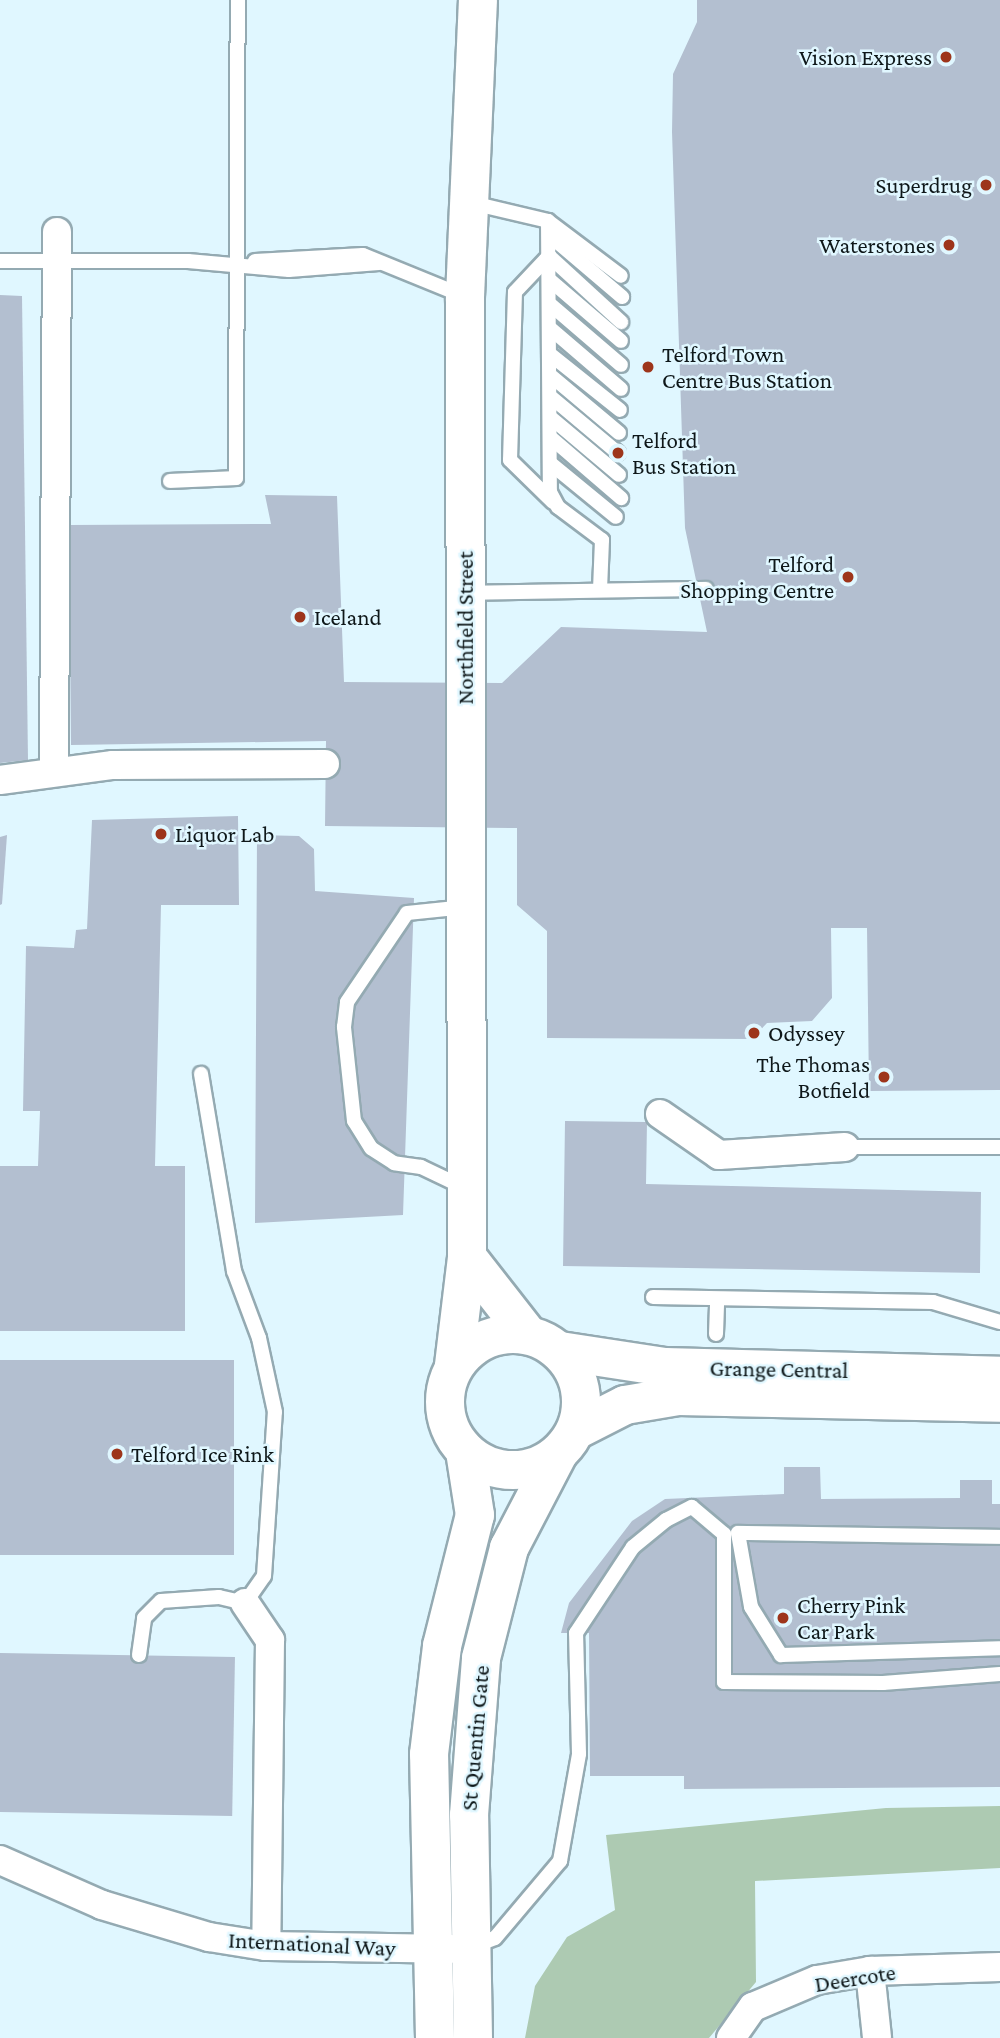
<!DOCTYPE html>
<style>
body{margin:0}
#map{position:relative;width:1000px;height:2038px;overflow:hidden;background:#e0f7ff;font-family:"Crimson Pro",serif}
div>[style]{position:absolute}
.forest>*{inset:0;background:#adcab2}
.building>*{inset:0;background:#b3bfd0;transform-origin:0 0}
.roads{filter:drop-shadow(2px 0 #94aab2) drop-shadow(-2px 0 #94aab2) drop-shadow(0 2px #94aab2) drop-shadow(0 -2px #94aab2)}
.lane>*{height:14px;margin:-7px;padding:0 7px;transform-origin:7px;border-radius:7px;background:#fff}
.street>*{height:28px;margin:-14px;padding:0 14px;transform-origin:14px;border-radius:14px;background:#fff}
.secondary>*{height:38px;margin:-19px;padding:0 19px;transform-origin:19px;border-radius:19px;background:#fff}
.secondary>.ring{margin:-19px;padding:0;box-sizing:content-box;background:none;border:38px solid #fff;border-radius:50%}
.dots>*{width:19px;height:19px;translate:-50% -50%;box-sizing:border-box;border:4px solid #e0f7ff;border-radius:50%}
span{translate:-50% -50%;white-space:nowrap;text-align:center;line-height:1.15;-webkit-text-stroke:5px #e0f7ff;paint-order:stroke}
.poi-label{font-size:23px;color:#0e1719}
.right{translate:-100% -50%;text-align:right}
.left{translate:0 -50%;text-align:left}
.street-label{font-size:23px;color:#0e1719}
</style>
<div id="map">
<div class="forest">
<i style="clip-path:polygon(1000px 1806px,1000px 1868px,755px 1881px,756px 1982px,709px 2038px,525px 2038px,535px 1986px,567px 1937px,615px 1910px,606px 1835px,886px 1808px)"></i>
</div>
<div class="building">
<i style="clip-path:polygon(697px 0,1000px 0,1000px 1090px,869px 1091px,867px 928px,831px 928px,832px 998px,812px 1021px,767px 1023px,752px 1039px,547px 1038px,547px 931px,517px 905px,517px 828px,325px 826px,326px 741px,71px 745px,69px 525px,271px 524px,265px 495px,337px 496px,344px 682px,502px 683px,561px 627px,707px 632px,685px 528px,672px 132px,673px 74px,697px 22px)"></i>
<i style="clip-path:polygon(0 295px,22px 296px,28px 760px,0 763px)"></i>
<i style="clip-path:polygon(238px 816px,239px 905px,161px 905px,155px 1166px,185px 1166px,185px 1331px,0 1331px,0 1166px,38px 1166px,40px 1111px,23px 1111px,26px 946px,74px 948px,76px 930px,87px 929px,92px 820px)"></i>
<i style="clip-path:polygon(7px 835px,2px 904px,0 905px,0 837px)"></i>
<i style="clip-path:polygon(257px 835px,299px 836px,314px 849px,315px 891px,414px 898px,403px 1215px,255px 1223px)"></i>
<i style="clip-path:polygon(565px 1121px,647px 1122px,646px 1184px,981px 1192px,980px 1273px,563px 1266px)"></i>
<i style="left:0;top:1360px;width:234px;height:195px"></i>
<i style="clip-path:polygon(784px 1467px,820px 1467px,821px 1499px,960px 1498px,960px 1480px,992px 1480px,992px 1504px,1000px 1504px,1000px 1787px,684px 1789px,684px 1776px,590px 1776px,589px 1633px,561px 1633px,569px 1603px,632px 1521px,665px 1499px,784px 1494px)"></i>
<i style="left:0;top:1653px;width:235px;height:159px;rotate:1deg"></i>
</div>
<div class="roads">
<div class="lane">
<i style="left:472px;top:203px;width:78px;rotate:13.3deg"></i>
<i style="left:548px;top:221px;width:271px;rotate:89.6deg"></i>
<i style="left:550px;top:492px;width:17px;rotate:62deg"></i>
<i style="left:558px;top:507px;width:55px;rotate:36.9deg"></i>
<i style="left:602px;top:540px;width:50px;rotate:92.3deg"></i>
<i style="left:548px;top:221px;width:91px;rotate:37deg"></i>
<i style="left:549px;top:235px;width:96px;rotate:40.3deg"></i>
<i style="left:0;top:261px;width:188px"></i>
<i style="left:188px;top:261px;width:101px;rotate:5.1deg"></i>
<i style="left:289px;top:270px;width:90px;rotate:-4.4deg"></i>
<i style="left:255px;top:261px;width:108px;rotate:-3.2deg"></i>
<i style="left:363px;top:255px;width:106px;rotate:22.2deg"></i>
<i style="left:551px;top:281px;width:92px;rotate:40.6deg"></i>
<i style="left:551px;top:305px;width:92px;rotate:40.6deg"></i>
<i style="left:551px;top:329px;width:92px;rotate:40.6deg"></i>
<i style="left:551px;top:355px;width:88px;rotate:38.6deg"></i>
<i style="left:550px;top:375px;width:90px;rotate:40deg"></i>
<i style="left:551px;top:397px;width:87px;rotate:39.9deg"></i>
<i style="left:550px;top:417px;width:90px;rotate:40deg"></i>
<i style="left:550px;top:437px;width:94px;rotate:40.7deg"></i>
<i style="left:550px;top:463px;width:85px;rotate:39.3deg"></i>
<i style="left:170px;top:481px;width:66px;rotate:-2.6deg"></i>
<i style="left:236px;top:478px;width:478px;rotate:-89.8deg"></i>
<i style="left:553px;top:502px;width:60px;rotate:-135.7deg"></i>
<i style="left:510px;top:460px;width:168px;rotate:-88.3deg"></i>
<i style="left:515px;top:292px;width:50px;rotate:-46.6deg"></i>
<i style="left:549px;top:256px;width:98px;rotate:42.5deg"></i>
<i style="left:466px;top:593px;width:240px;rotate:-1deg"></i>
<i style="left:845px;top:1147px;width:155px"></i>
<i style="left:463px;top:1187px;width:47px;rotate:-154.5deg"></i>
<i style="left:421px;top:1167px;width:27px;rotate:-172deg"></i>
<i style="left:394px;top:1163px;width:27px;rotate:-147deg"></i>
<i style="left:371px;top:1148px;width:32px;rotate:-122deg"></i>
<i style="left:354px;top:1121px;width:95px;rotate:-96.1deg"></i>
<i style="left:344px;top:1027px;width:25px;rotate:-83deg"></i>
<i style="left:347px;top:1002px;width:107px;rotate:-56deg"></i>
<i style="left:407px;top:913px;width:59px;rotate:-5.8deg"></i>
<i style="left:653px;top:1297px;width:280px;rotate:1deg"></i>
<i style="left:933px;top:1302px;width:70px;rotate:16.6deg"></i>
<i style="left:716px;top:1334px;width:35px;rotate:-88deg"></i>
<i style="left:1000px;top:1537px;width:262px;rotate:-179.1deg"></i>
<i style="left:738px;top:1533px;width:75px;rotate:80deg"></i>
<i style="left:751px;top:1607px;width:57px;rotate:58deg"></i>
<i style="left:781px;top:1655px;width:219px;rotate:-1.8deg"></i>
<i style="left:139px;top:1655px;width:37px;rotate:-82deg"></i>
<i style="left:144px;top:1618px;width:24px;rotate:-45deg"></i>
<i style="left:161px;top:1601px;width:58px;rotate:-3.9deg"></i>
<i style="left:219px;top:1597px;width:27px;rotate:13deg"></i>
<i style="left:245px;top:1603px;width:33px;rotate:-55deg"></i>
<i style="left:264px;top:1576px;width:164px;rotate:-86.2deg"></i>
<i style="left:275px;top:1412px;width:76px;rotate:-102.2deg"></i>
<i style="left:259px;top:1338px;width:72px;rotate:-110.5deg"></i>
<i style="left:234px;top:1271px;width:200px;rotate:-99.5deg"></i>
<i style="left:474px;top:1946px;width:22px;rotate:-21deg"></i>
<i style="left:495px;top:1938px;width:101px;rotate:-49.8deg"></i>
<i style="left:560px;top:1861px;width:109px;rotate:-79.9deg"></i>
<i style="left:579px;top:1754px;width:121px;rotate:-91.4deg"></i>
<i style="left:576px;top:1633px;width:103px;rotate:-56.5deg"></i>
<i style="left:633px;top:1547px;width:43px;rotate:-39.3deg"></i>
<i style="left:666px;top:1520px;width:29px;rotate:-27deg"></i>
<i style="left:692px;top:1507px;width:42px;rotate:40.2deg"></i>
<i style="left:724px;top:1534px;width:148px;rotate:90deg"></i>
<i style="left:724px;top:1682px;width:159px;rotate:0.4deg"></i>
<i style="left:883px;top:1683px;width:117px;rotate:-4.4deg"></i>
</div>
<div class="street">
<i style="left:54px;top:769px;width:537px;rotate:-89.68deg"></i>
<i style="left:0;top:780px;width:114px;rotate:-7.6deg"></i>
<i style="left:113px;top:765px;width:212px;rotate:-0.3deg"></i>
<i style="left:660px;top:1114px;width:72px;rotate:34.8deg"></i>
<i style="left:719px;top:1155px;width:126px;rotate:-3.6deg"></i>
<i style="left:245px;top:1603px;width:45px;rotate:56deg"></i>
<i style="left:270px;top:1640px;width:306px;rotate:90.7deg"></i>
<i style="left:0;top:1860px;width:111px;rotate:23.8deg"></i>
<i style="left:102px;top:1905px;width:112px;rotate:16.7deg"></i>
<i style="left:209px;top:1937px;width:58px;rotate:9deg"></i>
<i style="left:266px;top:1946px;width:185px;rotate:0.9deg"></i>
<i style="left:870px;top:1971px;width:67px;rotate:84deg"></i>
<i style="left:731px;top:2038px;width:38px;rotate:-55deg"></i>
<i style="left:753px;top:2007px;width:69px;rotate:-22.9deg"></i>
<i style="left:817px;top:1980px;width:54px;rotate:-9.6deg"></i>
<i style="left:870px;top:1971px;width:130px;rotate:-1.8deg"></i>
</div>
<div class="secondary">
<i style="left:467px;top:1257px;width:99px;rotate:52deg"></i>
<i class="ring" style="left:445px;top:1334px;width:98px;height:98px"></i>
<i style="left:560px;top:1351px;width:106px;rotate:8.7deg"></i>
<i style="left:665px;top:1367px;width:335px;rotate:1.5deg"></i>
<i style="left:454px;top:1365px;width:109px;rotate:-83.1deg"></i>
<i style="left:467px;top:1257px;width:960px;rotate:-90.12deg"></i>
<i style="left:465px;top:297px;width:297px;rotate:-87.5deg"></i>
<i style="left:576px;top:1430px;width:55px;rotate:-27deg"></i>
<i style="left:625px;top:1405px;width:54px;rotate:-9.6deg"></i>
<i style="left:678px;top:1396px;width:322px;rotate:1.2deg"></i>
<i style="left:435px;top:2038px;width:284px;rotate:-91.2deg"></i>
<i style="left:429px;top:1754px;width:109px;rotate:-83.1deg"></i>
<i style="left:442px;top:1646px;width:135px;rotate:-75.9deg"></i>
<i style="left:475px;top:1515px;width:65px;rotate:-98.9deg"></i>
<i style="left:473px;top:2038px;width:223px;rotate:-91deg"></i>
<i style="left:469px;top:1815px;width:157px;rotate:-85.6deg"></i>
<i style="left:481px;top:1658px;width:114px;rotate:-75.7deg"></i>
<i style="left:509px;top:1548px;width:106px;rotate:-62.5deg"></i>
</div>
</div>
<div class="dots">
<i style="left:946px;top:57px;background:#9d351b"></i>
<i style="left:986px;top:185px;background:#9d351b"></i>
<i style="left:949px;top:245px;background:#9d351b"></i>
<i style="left:648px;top:367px;background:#9d351b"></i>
<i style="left:618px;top:453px;background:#9d351b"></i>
<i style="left:848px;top:577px;background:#9d351b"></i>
<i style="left:300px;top:617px;background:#9d351b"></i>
<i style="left:161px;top:834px;background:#9d351b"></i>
<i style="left:754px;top:1033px;background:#9d351b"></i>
<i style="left:884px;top:1077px;background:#9d351b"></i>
<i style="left:117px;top:1454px;background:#9d351b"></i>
<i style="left:783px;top:1618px;background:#9d351b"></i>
</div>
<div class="poi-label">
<span class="right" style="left:932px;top:57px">Vision Express</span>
<span class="right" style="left:972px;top:185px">Superdrug</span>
<span class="right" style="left:935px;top:245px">Waterstones</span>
<span class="left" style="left:662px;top:367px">Telford Town<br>Centre Bus Station</span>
<span class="left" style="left:632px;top:453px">Telford<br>Bus Station</span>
<span class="right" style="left:834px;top:577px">Telford<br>Shopping Centre</span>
<span class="left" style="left:314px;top:617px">Iceland</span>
<span class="left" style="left:175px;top:834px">Liquor Lab</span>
<span class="left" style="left:768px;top:1033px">Odyssey</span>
<span class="right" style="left:870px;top:1077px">The Thomas<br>Botfield</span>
<span class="left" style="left:131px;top:1454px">Telford Ice Rink</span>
<span class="left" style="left:797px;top:1618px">Cherry Pink<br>Car Park</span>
</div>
<div class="street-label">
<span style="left:465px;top:628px;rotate:-90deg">Northfield Street</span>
<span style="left:779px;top:1369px;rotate:1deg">Grange Central</span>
<span style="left:475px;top:1738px;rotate:-85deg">St Quentin Gate</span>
<span style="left:312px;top:1944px;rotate:3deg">International Way</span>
<span style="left:855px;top:1978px;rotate:-9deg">Deercote</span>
</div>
</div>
